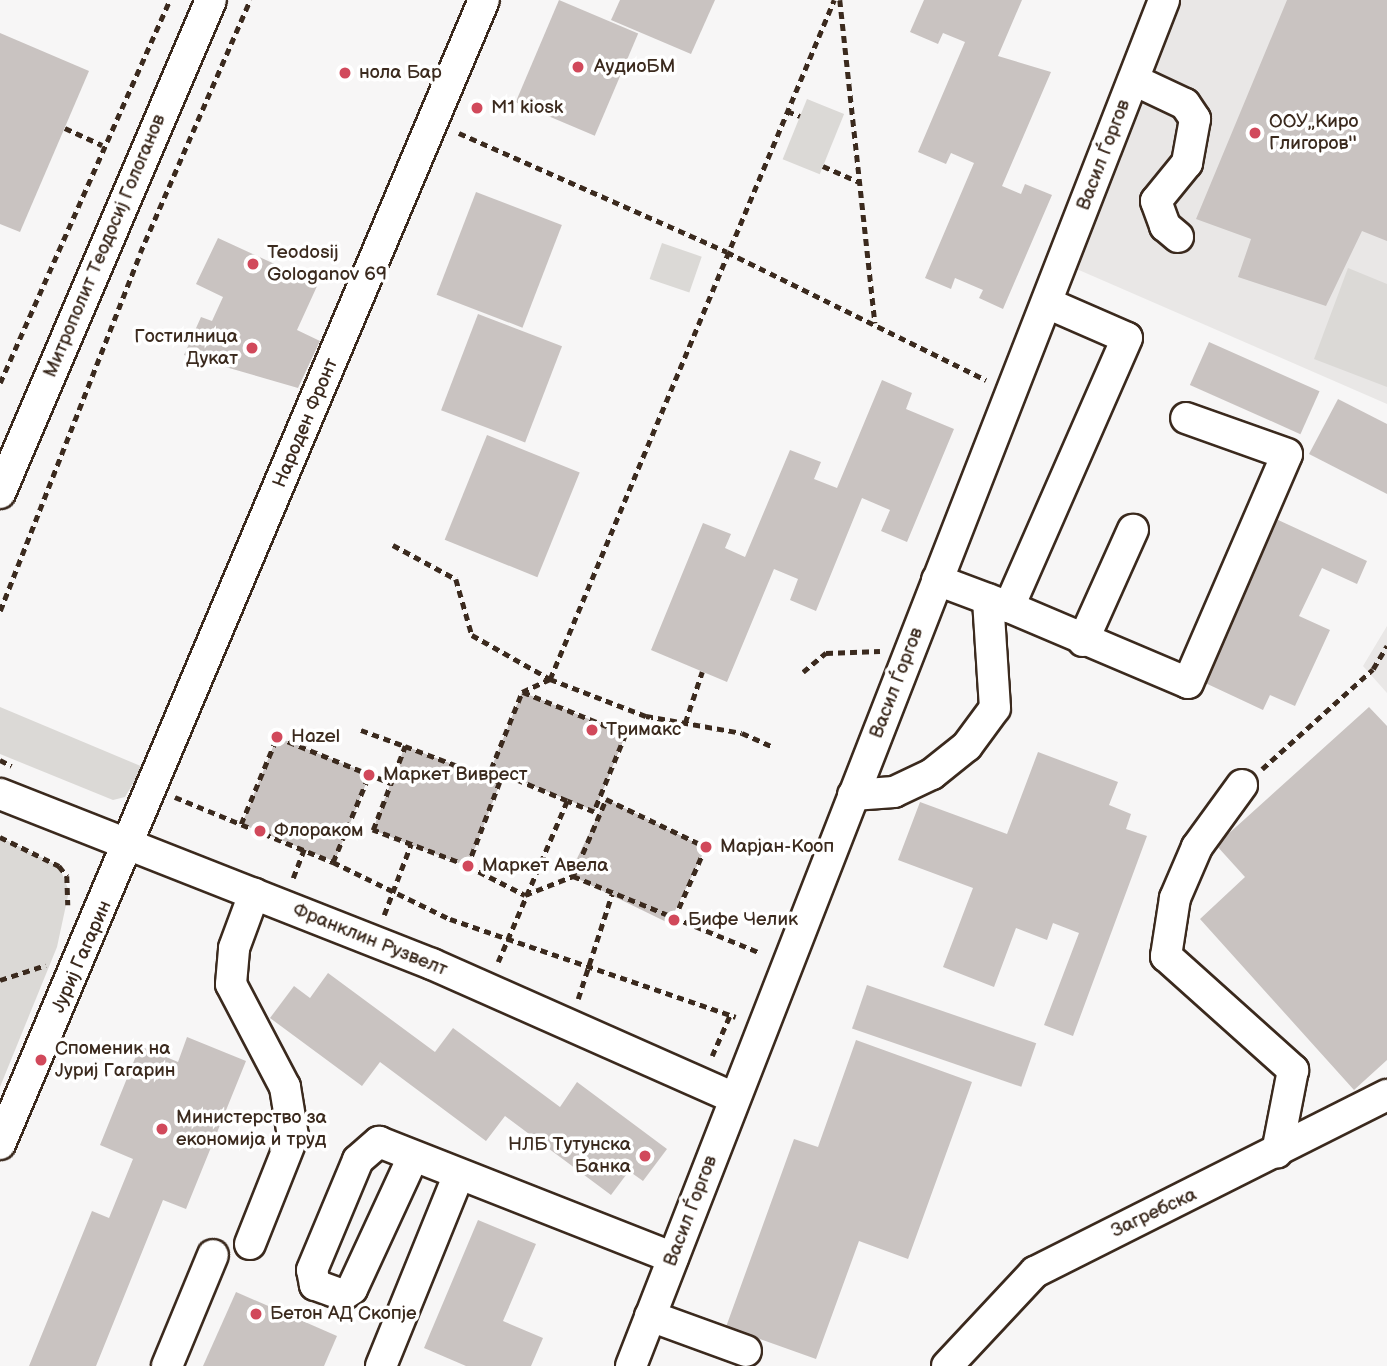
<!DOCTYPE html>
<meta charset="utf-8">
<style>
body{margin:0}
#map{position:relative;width:1387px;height:1366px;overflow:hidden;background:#f7f6f6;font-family:"Balsamiq Sans",sans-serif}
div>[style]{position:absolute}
.built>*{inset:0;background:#e9e7e6}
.green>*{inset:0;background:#dbd9d6;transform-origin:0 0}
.building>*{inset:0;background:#c9c3c1;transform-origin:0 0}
.path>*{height:4.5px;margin-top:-2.25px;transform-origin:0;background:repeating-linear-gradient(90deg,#3b2a1e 0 7px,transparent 0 12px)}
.roads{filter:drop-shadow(2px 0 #3b2a1e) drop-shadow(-2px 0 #3b2a1e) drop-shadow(0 2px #3b2a1e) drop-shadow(0 -2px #3b2a1e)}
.minor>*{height:30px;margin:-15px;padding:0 15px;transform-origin:15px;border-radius:15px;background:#fff}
.dots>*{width:19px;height:19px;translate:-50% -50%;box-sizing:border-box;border:4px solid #fff;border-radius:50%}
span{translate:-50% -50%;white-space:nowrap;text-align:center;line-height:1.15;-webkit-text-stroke:7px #fff;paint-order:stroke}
.poi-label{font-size:19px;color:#3b2a1e}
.left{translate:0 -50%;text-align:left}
.right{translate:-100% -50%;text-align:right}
.street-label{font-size:19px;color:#3b2a1e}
</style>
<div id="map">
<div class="built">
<i style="clip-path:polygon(1175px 0,1387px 0,1387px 404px,1072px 267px)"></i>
<i style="clip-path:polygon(1387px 626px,1387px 693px,1363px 666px)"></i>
</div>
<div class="green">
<i style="left:807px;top:99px;width:40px;height:65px;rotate:22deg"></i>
<i style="left:662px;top:243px;width:42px;height:38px;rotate:19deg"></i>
<i style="clip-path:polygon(1348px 268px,1387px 284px,1387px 387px,1314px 359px)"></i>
<i style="clip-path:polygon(0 707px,143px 767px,125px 797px,113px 800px,0 754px)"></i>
<i style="clip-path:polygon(0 837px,59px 866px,69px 891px,57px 947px,0 1087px)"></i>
</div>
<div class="building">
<i style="left:559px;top:0;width:86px;height:111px;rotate:23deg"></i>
<i style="clip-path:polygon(620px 0,715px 0,691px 54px,611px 20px)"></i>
<i style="clip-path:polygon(924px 0,1022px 0,998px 56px,1051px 72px,1002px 186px,1021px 194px,1025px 184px,1052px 195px,1003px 309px,979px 298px,983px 290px,955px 278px,951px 289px,925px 278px,974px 163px,951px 153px,946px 164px,918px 152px,965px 42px,943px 33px,938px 44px,910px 32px)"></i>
<i style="clip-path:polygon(1287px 0,1387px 0,1387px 241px,1362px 231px,1326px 306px,1238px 277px,1251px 239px,1196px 219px)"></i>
<i style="clip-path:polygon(0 33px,89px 71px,20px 232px,0 224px)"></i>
<i style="left:476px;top:192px;width:92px;height:110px;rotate:21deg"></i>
<i style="clip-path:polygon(218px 238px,318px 284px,297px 330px,320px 341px,298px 388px,184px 355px,201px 317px,212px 321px,223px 297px,196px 284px)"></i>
<i style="left:478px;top:314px;width:90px;height:103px;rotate:21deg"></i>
<i style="left:1209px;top:342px;width:121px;height:47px;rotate:24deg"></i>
<i style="clip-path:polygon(882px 380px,912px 393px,906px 409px,954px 429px,907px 542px,881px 531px,890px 510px,862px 498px,816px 611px,790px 600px,798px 579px,774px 569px,727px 682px,651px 650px,703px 523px,731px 534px,725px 548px,745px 557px,790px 450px,821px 462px,814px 479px,837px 488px)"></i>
<i style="clip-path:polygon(1338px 399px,1387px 424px,1387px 494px,1309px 454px)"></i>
<i style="left:487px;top:435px;width:100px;height:113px;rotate:22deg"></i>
<i style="clip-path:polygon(1276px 519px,1367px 561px,1357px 584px,1322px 568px,1299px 616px,1330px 630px,1295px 706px,1270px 695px,1263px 710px,1201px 681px)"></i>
<i style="left:522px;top:692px;width:112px;height:83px;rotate:22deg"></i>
<i style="clip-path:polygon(1369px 707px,1387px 726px,1387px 1060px,1354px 1090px,1200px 919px,1245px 877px,1216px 845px)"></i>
<i style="left:277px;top:737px;width:100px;height:94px;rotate:22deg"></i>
<i style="left:405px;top:746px;width:102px;height:90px;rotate:21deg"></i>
<i style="clip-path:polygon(1038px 752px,1118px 782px,1109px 805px,1131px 814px,1126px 829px,1147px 836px,1073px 1036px,1044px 1025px,1079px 933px,1053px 923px,1047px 940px,1016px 928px,994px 987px,943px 967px,973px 888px,898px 860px,920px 802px,1007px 834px)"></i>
<i style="left:606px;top:799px;width:111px;height:84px;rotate:26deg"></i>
<i style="clip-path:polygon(328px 973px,435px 1052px,453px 1028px,560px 1107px,577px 1082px,667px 1149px,643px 1181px,629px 1171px,611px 1195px,505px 1116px,486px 1141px,380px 1062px,362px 1086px,270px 1018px,294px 986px,310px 998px)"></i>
<i style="left:867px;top:985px;width:179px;height:46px;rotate:19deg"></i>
<i style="clip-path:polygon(187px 1037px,246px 1061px,186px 1209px,163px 1200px,96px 1366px,29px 1366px,92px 1211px,109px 1218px,133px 1159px,100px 1145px,140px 1046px,178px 1062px)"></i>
<i style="clip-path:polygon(856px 1040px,972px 1082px,908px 1259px,859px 1241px,816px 1359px,726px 1327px,794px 1139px,818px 1147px)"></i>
<i style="clip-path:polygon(478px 1220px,536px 1244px,503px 1321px,543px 1338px,531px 1366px,466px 1366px,424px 1348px)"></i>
<i style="clip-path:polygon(236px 1292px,337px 1336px,324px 1366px,203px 1366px)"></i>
</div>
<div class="path">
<i style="left:840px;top:0;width:325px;rotate:83.8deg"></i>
<i style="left:787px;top:111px;width:14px;rotate:21deg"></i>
<i style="left:65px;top:128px;width:41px;rotate:24.7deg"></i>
<i style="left:459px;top:133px;width:293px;rotate:23.9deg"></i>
<i style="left:727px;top:252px;width:289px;rotate:26.3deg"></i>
<i style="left:823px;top:166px;width:39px;rotate:24deg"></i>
<i style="left:0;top:383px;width:419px;rotate:-66.1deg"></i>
<i style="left:393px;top:545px;width:72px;rotate:28.4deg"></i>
<i style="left:456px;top:579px;width:58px;rotate:74.1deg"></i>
<i style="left:472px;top:635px;width:90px;rotate:29.4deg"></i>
<i style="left:550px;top:679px;width:103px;rotate:21.1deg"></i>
<i style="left:646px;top:716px;width:97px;rotate:10deg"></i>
<i style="left:742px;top:733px;width:32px;rotate:24deg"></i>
<i style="left:0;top:611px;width:384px;rotate:-68.6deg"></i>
<i style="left:140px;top:253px;width:276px;rotate:-66.5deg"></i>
<i style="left:803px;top:672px;width:30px;rotate:-40deg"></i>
<i style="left:826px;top:653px;width:54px;rotate:-2.1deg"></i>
<i style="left:523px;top:692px;width:111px;rotate:22.2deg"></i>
<i style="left:626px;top:734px;width:84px;rotate:112.3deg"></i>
<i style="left:594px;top:812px;width:29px;rotate:-158deg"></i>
<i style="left:685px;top:723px;width:54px;rotate:-71.6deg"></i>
<i style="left:361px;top:730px;width:47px;rotate:20deg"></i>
<i style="left:0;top:760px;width:13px;rotate:27deg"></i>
<i style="left:1262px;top:769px;width:149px;rotate:-42deg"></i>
<i style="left:1373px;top:669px;width:27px;rotate:-59deg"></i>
<i style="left:491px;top:770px;width:15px;rotate:53deg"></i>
<i style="left:500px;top:782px;width:90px;rotate:110.9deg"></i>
<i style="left:468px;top:866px;width:102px;rotate:-159.2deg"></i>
<i style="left:373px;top:830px;width:90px;rotate:-69.1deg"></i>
<i style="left:405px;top:746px;width:102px;rotate:20.8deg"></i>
<i style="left:175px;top:797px;width:171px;rotate:22.4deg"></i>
<i style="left:333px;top:862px;width:130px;rotate:26deg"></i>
<i style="left:450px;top:919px;width:302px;rotate:18.9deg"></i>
<i style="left:241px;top:824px;width:94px;rotate:-67.5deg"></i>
<i style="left:277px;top:737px;width:123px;rotate:22deg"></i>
<i style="left:0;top:837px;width:66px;rotate:26.2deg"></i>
<i style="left:59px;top:866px;width:13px;rotate:51deg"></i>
<i style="left:67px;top:876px;width:29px;rotate:88deg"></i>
<i style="left:333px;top:862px;width:94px;rotate:-67.5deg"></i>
<i style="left:468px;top:866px;width:64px;rotate:27deg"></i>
<i style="left:525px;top:895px;width:52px;rotate:-21.6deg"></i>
<i style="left:573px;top:876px;width:84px;rotate:-66.8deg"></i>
<i style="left:606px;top:799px;width:111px;rotate:25.6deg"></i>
<i style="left:706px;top:847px;width:80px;rotate:113.7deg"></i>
<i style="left:573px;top:876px;width:203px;rotate:22.3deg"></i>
<i style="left:293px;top:878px;width:31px;rotate:-69deg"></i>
<i style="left:384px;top:915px;width:76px;rotate:-69.2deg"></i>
<i style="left:498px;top:962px;width:175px;rotate:-66.8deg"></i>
<i style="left:567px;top:801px;width:82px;rotate:-157.2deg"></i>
<i style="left:491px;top:769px;width:83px;rotate:-68.1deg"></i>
<i style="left:522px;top:692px;width:31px;rotate:-25deg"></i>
<i style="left:550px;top:679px;width:736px;rotate:-67.3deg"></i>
<i style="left:0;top:980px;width:48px;rotate:-18.1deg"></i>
<i style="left:578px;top:999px;width:110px;rotate:-72.1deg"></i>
<i style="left:712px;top:1056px;width:45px;rotate:-66.3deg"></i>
</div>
<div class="roads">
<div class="minor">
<i style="left:1134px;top:80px;width:56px;rotate:25.2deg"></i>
<i style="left:1185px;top:104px;width:18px;rotate:56deg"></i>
<i style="left:1195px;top:119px;width:45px;rotate:100.3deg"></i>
<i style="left:1187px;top:163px;width:49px;rotate:129.2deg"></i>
<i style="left:1156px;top:201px;width:27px;rotate:70deg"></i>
<i style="left:1165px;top:226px;width:17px;rotate:40deg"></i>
<i style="left:1047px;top:303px;width:87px;rotate:23.6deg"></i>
<i style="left:1127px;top:338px;width:294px;rotate:113.7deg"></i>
<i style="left:1009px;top:607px;width:194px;rotate:23deg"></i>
<i style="left:1188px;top:683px;width:249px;rotate:-66.6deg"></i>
<i style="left:1287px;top:454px;width:107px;rotate:-160.4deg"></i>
<i style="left:0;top:493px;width:536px;rotate:-66.83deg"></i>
<i style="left:937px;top:580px;width:74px;rotate:20.6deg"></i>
<i style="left:1083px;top:641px;width:122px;rotate:-65.8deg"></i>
<i style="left:1242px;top:785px;width:77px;rotate:126deg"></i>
<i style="left:1197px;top:847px;width:56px;rotate:113.3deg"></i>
<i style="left:1175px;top:898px;width:59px;rotate:98.8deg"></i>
<i style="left:1166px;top:956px;width:171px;rotate:41.9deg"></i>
<i style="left:1293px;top:1070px;width:84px;rotate:101deg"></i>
<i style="left:0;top:794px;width:464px;rotate:21.5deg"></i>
<i style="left:432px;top:964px;width:331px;rotate:23.9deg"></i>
<i style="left:853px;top:795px;width:41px;rotate:-4.2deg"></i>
<i style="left:894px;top:792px;width:42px;rotate:-25.3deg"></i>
<i style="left:932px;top:774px;width:45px;rotate:-38.7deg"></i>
<i style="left:967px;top:746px;width:47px;rotate:-53.6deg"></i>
<i style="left:995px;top:708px;width:109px;rotate:-93.7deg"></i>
<i style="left:0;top:1144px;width:1242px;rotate:-67.07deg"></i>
<i style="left:413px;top:1157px;width:145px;rotate:114.8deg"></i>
<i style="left:352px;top:1289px;width:11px;rotate:146deg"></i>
<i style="left:343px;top:1295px;width:30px;rotate:-160deg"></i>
<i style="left:315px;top:1285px;width:15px;rotate:-101deg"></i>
<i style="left:312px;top:1270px;width:119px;rotate:-67.3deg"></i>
<i style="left:358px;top:1160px;width:28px;rotate:-41deg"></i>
<i style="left:379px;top:1142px;width:316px;rotate:21.5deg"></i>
<i style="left:250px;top:1244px;width:116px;rotate:-68.3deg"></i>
<i style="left:293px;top:1136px;width:50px;rotate:-99.3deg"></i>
<i style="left:285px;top:1087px;width:116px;rotate:-117.7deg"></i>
<i style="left:231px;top:984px;width:36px;rotate:-85deg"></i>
<i style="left:234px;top:948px;width:58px;rotate:-69.7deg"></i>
<i style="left:650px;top:1316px;width:102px;rotate:20deg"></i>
<i style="left:167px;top:1366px;width:120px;rotate:-67.5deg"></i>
<i style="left:381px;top:1366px;width:205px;rotate:-67.9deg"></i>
<i style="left:631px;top:1366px;width:1466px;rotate:-68.68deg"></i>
<i style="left:947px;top:1366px;width:129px;rotate:-46.9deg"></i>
<i style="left:1035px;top:1272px;width:394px;rotate:-26.7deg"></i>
</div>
</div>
<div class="dots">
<i style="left:578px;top:67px;background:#d1495b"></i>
<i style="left:345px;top:73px;background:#d1495b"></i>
<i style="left:477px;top:108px;background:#d1495b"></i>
<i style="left:1255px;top:133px;background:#d1495b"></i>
<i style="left:253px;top:264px;background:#d1495b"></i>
<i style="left:252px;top:348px;background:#d1495b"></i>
<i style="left:592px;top:730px;background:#d1495b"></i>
<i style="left:277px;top:737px;background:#d1495b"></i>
<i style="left:369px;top:775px;background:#d1495b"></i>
<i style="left:260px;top:831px;background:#d1495b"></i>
<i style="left:706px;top:847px;background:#d1495b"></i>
<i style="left:468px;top:866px;background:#d1495b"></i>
<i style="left:674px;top:920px;background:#d1495b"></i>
<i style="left:41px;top:1060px;background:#d1495b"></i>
<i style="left:162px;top:1129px;background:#d1495b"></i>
<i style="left:645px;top:1156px;background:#d1495b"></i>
<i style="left:256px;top:1314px;background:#d1495b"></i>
</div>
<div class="poi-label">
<span class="left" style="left:594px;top:67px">АудиоБМ</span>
<span class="left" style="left:359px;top:73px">нола Бар</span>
<span class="left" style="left:491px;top:108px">M1 kiosk</span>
<span class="left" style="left:1269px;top:133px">ООУ,,Киро<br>Глигоров''</span>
<span class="left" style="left:267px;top:264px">Teodosij<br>Gologanov 69</span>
<span class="right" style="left:238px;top:348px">Гостилница<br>Дукат</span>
<span class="left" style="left:606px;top:730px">Тримакс</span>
<span class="left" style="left:291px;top:737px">Hazel</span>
<span class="left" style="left:383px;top:775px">Маркет Виврест</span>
<span class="left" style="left:274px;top:831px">Флораком</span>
<span class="left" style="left:720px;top:847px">Марјан-Кооп</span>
<span class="left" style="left:482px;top:866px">Маркет Авела</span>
<span class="left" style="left:688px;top:920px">Бифе Челик</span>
<span class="left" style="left:55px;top:1060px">Споменик на<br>Јуриј Гагарин</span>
<span class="left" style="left:176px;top:1129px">Министерство за<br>економија и труд</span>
<span class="right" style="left:631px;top:1156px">НЛБ Тутунска<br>Банка</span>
<span class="left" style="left:270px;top:1314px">Бетон АД Скопје</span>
</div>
<div class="street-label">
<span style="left:1104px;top:155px;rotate:-69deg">Васил Ѓоргов</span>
<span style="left:105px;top:246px;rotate:-67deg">Митрополит Теодосиј Гологанов</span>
<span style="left:306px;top:423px;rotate:-67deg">Народен Фронт</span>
<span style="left:897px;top:683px;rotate:-69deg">Васил Ѓоргов</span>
<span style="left:370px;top:940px;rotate:22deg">Франклин Рузвелт</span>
<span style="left:82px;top:957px;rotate:-66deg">Јуриј Гагарин</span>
<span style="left:691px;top:1211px;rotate:-69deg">Васил Ѓоргов</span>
<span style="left:1154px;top:1213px;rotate:-25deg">Загребска</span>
</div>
</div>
